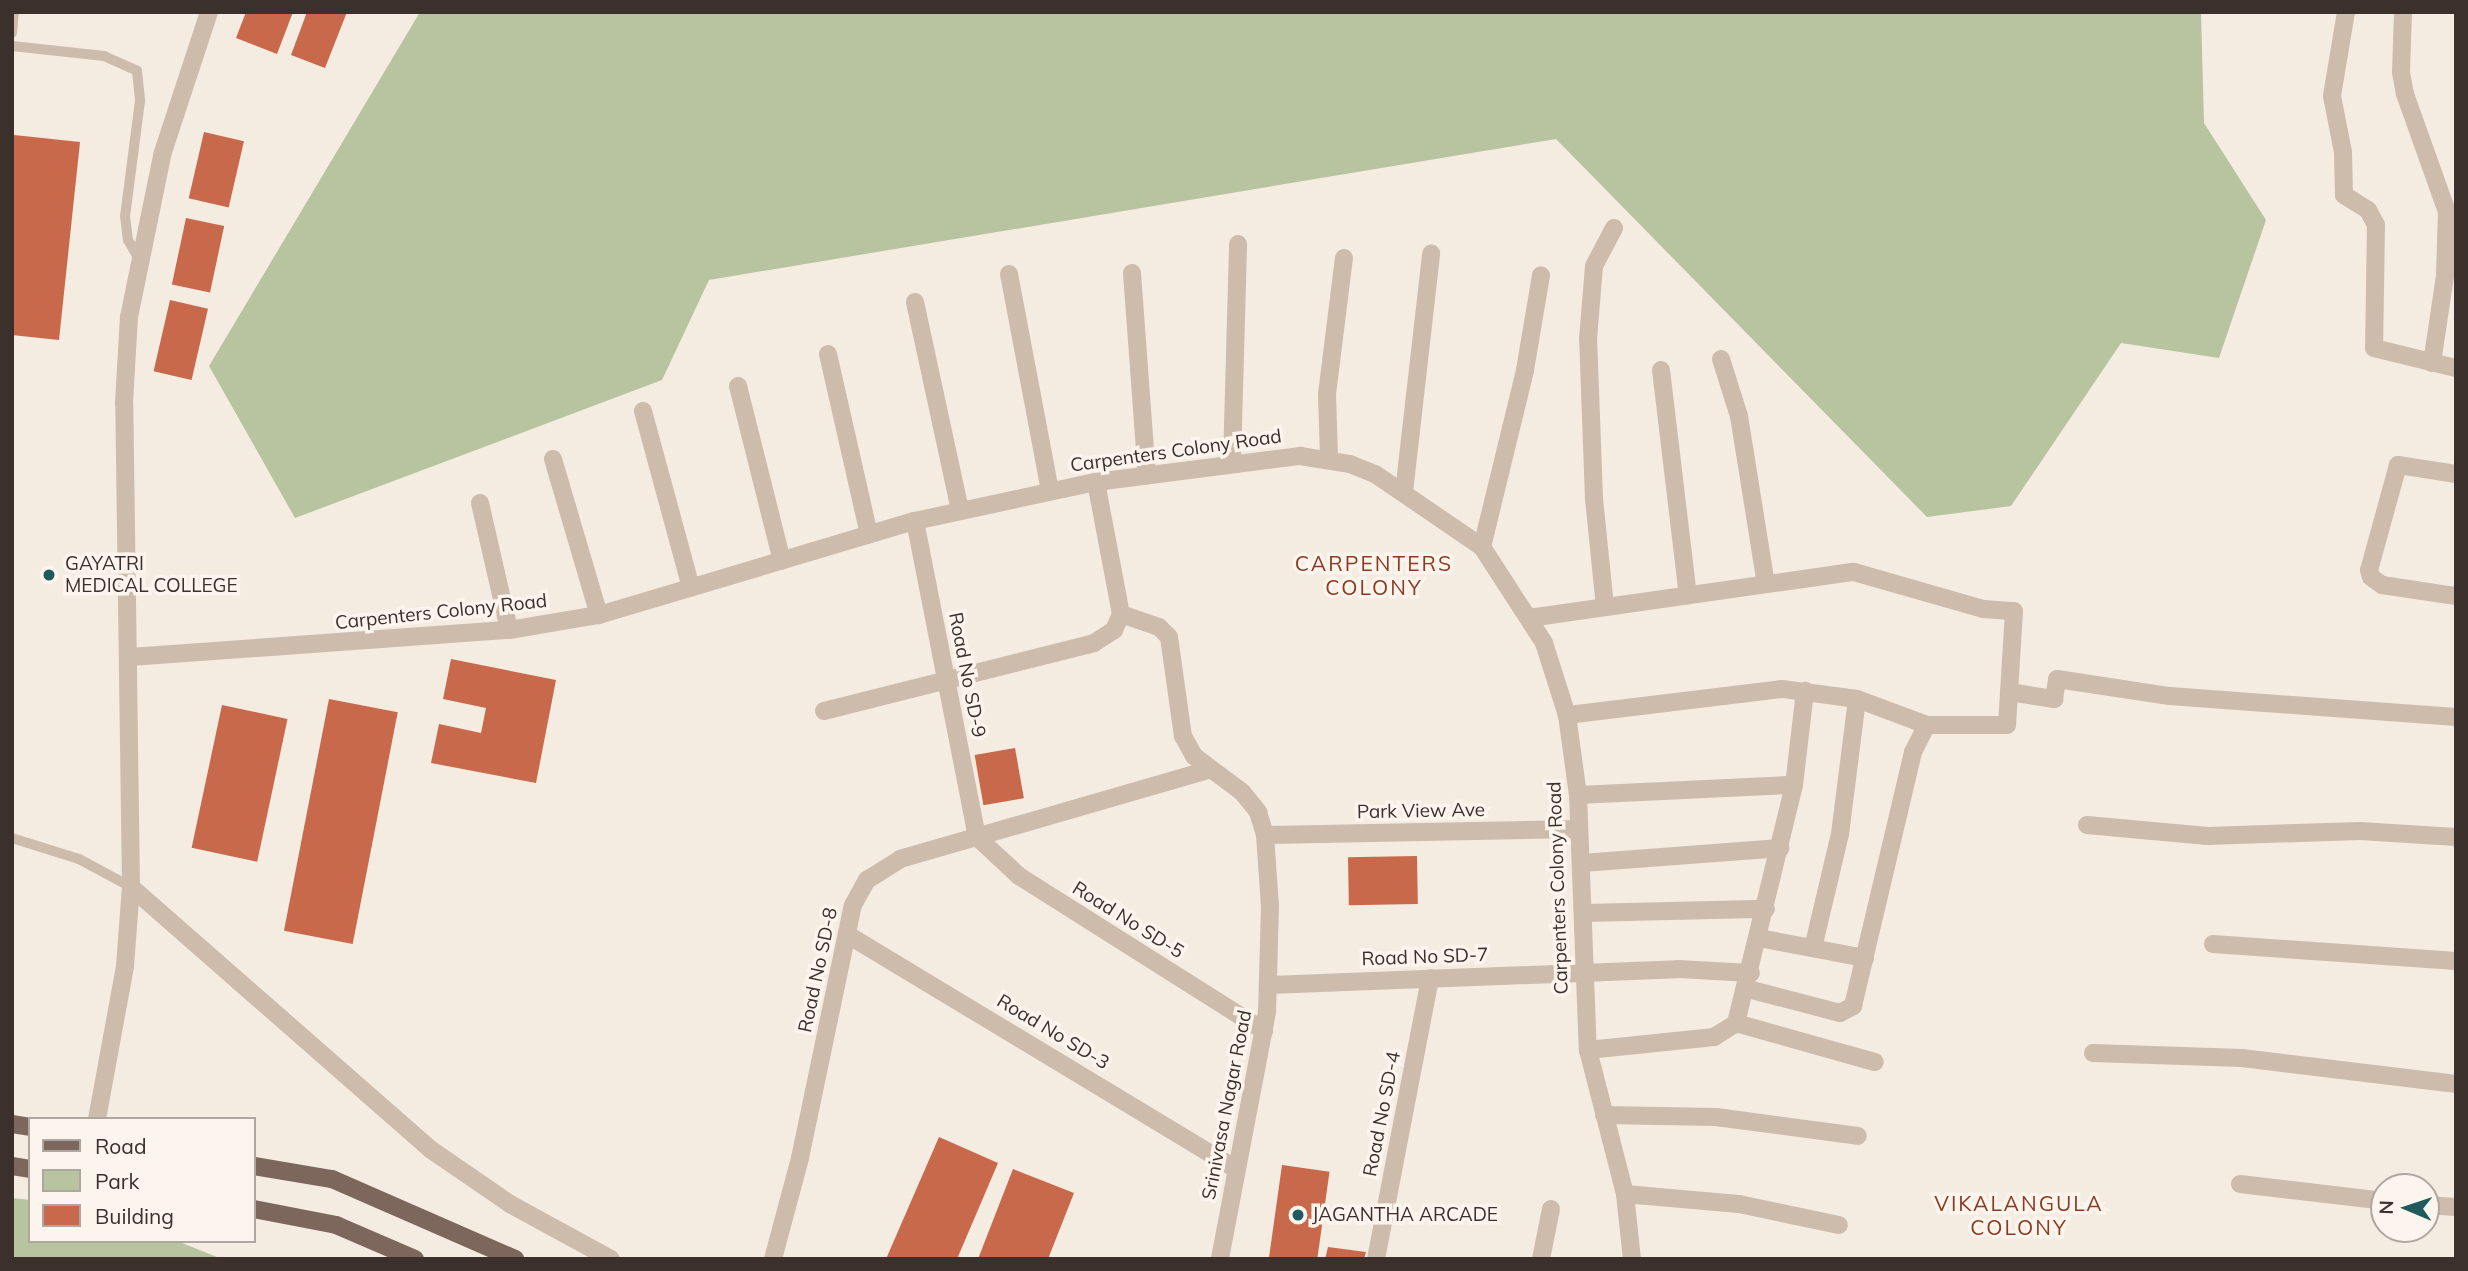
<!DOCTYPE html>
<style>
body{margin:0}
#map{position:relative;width:2468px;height:1271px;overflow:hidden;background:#f4ebe1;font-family:Mulish,sans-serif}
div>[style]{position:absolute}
.green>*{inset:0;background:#b8c4a0}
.building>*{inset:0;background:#c8694b;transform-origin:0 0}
.service>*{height:10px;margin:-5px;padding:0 5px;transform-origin:5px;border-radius:5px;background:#cdbbac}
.minor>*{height:18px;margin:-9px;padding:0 9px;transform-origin:9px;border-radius:9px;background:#cdbbac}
.tertiary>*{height:18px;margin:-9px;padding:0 9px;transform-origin:9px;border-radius:9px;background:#cdbbac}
.primary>*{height:18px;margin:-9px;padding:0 9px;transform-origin:9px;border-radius:9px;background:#7d675c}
.dots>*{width:19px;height:19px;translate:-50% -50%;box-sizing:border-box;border:4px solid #fbf5ee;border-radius:50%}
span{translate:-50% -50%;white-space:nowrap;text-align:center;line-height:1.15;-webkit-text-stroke:7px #fbf5ee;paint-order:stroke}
.street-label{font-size:19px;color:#3b302b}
.poi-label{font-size:19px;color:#3b302b}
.left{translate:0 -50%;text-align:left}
.neighbourhood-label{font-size:21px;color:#8c3b22;letter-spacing:2px}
.frame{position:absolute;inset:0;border:14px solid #3b302b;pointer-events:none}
.legend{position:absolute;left:28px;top:1117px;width:228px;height:126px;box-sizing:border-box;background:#fbf5ee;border:2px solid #aea6a0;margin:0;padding:9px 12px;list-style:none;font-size:21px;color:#3b302b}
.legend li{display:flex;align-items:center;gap:14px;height:35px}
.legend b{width:35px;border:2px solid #aea6a0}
.north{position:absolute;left:2370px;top:1173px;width:70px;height:70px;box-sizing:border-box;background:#fbf5ee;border:2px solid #aea6a0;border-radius:50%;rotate:272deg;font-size:19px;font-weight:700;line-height:28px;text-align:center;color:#3b302b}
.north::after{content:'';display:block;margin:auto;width:24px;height:32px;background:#1f5a5e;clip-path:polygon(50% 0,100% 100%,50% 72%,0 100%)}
</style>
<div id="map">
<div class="green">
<i style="clip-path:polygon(420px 12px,2201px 12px,2204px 123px,2266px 220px,2219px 358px,2121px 343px,2011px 506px,1927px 517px,1556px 139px,709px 280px,662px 380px,295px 518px,209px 366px)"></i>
<i style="clip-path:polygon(12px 1198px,30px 1200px,30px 1241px,177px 1241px,222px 1259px,12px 1259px)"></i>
</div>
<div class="building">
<i style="clip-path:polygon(246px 12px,293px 12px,277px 54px,236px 38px)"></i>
<i style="clip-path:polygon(307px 12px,347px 12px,325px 68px,291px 55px)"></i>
<i style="left:204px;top:132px;width:41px;height:68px;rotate:13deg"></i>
<i style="clip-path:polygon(14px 135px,80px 142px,59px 340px,12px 335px)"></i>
<i style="left:186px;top:218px;width:39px;height:68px;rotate:12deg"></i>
<i style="left:170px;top:300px;width:39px;height:73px;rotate:13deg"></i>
<i style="clip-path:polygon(451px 659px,556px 680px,536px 783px,431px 763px,439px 724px,481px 733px,486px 708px,443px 699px)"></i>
<i style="left:329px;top:699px;width:70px;height:236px;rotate:11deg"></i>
<i style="left:222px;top:705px;width:67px;height:146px;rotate:12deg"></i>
<i style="left:1015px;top:748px;width:51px;height:41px;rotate:80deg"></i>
<i style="left:1417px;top:856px;width:48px;height:69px;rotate:89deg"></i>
<i style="clip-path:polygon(939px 1137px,998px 1163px,957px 1259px,886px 1259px)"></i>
<i style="left:1282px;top:1165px;width:48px;height:94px;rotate:8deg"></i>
<i style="clip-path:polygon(1013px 1169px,1074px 1193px,1048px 1259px,978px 1259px)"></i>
<i style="clip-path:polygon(1328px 1247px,1366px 1252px,1364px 1259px,1325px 1259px)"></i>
</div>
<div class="service">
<i style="left:12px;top:33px;width:21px;rotate:-85deg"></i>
<i style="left:12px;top:46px;width:93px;rotate:6.2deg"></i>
<i style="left:104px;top:56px;width:36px;rotate:24deg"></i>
<i style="left:137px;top:71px;width:30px;rotate:84deg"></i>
<i style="left:140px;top:101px;width:116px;rotate:97.4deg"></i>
<i style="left:125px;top:216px;width:24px;rotate:83deg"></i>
<i style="left:128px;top:240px;width:22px;rotate:60deg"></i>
<i style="left:12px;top:838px;width:70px;rotate:17.4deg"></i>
<i style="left:79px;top:859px;width:59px;rotate:28.3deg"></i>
</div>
<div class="minor">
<i style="left:2346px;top:12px;width:85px;rotate:99.5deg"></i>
<i style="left:2332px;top:96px;width:57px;rotate:78.9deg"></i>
<i style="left:2343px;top:152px;width:43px;rotate:88.7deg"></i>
<i style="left:2344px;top:195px;width:28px;rotate:32deg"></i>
<i style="left:2368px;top:210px;width:17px;rotate:62deg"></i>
<i style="left:2376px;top:225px;width:123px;rotate:90.9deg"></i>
<i style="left:2374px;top:348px;width:84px;rotate:13.7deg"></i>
<i style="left:2403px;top:12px;width:60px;rotate:91.9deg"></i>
<i style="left:2401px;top:72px;width:22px;rotate:80deg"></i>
<i style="left:2405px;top:94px;width:125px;rotate:70.4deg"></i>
<i style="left:2447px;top:212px;width:64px;rotate:91.8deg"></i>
<i style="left:2445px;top:276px;width:88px;rotate:98.5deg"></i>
<i style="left:1132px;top:273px;width:203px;rotate:85.8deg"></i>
<i style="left:1009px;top:274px;width:221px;rotate:79.3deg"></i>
<i style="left:915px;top:302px;width:213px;rotate:77.8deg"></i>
<i style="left:828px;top:354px;width:185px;rotate:77.2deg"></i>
<i style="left:1721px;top:359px;width:60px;rotate:72.5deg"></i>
<i style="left:1739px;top:416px;width:170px;rotate:80.9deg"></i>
<i style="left:1661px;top:370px;width:227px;rotate:83.2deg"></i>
<i style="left:738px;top:386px;width:180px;rotate:75.9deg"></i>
<i style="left:643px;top:411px;width:183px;rotate:74.8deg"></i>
<i style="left:1329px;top:457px;width:63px;rotate:-91.8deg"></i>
<i style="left:1327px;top:394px;width:137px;rotate:-82.9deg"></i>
<i style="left:553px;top:459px;width:163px;rotate:73.6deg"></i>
<i style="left:1232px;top:462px;width:218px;rotate:-88.4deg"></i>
<i style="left:2456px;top:474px;width:59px;rotate:-171.2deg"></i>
<i style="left:2398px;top:465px;width:109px;rotate:105.4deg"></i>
<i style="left:2369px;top:570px;width:7px;rotate:74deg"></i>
<i style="left:2371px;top:577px;width:14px;rotate:36deg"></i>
<i style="left:2382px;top:585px;width:75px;rotate:8.5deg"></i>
<i style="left:1096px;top:482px;width:134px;rotate:79.3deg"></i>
<i style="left:1121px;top:614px;width:40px;rotate:18.9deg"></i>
<i style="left:1159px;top:627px;width:14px;rotate:45deg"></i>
<i style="left:1169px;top:637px;width:100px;rotate:82deg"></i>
<i style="left:1183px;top:736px;width:23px;rotate:61deg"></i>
<i style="left:1194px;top:756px;width:60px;rotate:36.9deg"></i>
<i style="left:1242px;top:792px;width:26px;rotate:51deg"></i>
<i style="left:1258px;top:812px;width:24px;rotate:73deg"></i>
<i style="left:1265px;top:835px;width:71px;rotate:86deg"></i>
<i style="left:1270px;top:906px;width:106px;rotate:91.6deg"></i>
<i style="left:1267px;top:1012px;width:251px;rotate:100.8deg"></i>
<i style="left:1404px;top:492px;width:240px;rotate:-83.5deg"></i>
<i style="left:480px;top:503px;width:130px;rotate:77.1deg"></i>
<i style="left:915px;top:521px;width:322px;rotate:78.9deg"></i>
<i style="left:977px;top:837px;width:57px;rotate:42.9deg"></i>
<i style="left:1019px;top:876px;width:290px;rotate:32.3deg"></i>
<i style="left:1482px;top:547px;width:182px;rotate:-76.3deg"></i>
<i style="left:1525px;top:370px;width:96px;rotate:-80.4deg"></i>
<i style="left:1605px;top:607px;width:109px;rotate:-95.8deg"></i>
<i style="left:1594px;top:499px;width:160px;rotate:-92.1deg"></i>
<i style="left:1588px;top:339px;width:73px;rotate:-85.3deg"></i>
<i style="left:1594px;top:266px;width:43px;rotate:-62.2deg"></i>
<i style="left:1529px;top:618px;width:328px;rotate:-8.1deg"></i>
<i style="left:1854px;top:572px;width:134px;rotate:16deg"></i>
<i style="left:1983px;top:609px;width:31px;rotate:4deg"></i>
<i style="left:2014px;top:611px;width:114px;rotate:93.5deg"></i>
<i style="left:2007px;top:725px;width:80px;rotate:180deg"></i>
<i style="left:1927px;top:725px;width:75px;rotate:-159.6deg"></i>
<i style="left:1857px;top:699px;width:76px;rotate:-172.4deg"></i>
<i style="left:1782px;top:689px;width:217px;rotate:173.1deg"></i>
<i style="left:130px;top:657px;width:380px;rotate:-4.1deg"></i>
<i style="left:509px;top:630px;width:91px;rotate:-9.5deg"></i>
<i style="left:599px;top:615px;width:330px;rotate:-16.6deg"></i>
<i style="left:915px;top:521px;width:185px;rotate:-12.2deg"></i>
<i style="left:1096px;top:482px;width:206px;rotate:-7.3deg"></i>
<i style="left:1300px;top:456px;width:51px;rotate:9.1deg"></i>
<i style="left:1350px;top:464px;width:27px;rotate:22deg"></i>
<i style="left:1375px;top:474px;width:130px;rotate:34.3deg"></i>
<i style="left:1482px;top:547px;width:114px;rotate:57.1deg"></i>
<i style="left:1544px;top:643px;width:76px;rotate:72.3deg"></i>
<i style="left:1567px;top:715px;width:81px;rotate:82.2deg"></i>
<i style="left:1578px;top:795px;width:255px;rotate:87.8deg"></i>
<i style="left:1588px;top:1050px;width:149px;rotate:75.6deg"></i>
<i style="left:1625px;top:1194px;width:65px;rotate:83.9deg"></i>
<i style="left:2009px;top:692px;width:46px;rotate:8.8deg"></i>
<i style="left:2054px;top:699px;width:20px;rotate:-81deg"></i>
<i style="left:2057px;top:679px;width:114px;rotate:8.6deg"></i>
<i style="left:2170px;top:696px;width:287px;rotate:4.2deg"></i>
<i style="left:824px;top:711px;width:278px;rotate:-14.1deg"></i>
<i style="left:1094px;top:643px;width:24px;rotate:-33deg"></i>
<i style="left:1114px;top:630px;width:17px;rotate:-66deg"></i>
<i style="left:1578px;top:795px;width:216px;rotate:-2.7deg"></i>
<i style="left:2087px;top:825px;width:121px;rotate:5.2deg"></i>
<i style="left:2207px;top:836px;width:153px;rotate:-1.9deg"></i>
<i style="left:2360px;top:831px;width:96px;rotate:3.6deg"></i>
<i style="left:1265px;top:835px;width:314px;rotate:-1.1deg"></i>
<i style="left:1582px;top:863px;width:199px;rotate:-4.3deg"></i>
<i style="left:131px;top:887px;width:398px;rotate:41.2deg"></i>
<i style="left:430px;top:1149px;width:97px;rotate:34.5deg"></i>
<i style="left:510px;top:1204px;width:115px;rotate:28.6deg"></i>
<i style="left:1584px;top:913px;width:182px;rotate:-1.3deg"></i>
<i style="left:848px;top:935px;width:452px;rotate:31.1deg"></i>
<i style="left:1759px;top:938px;width:108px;rotate:10.7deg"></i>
<i style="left:2213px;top:944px;width:244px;rotate:4deg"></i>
<i style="left:1813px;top:948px;width:117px;rotate:-76.7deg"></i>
<i style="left:1840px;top:834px;width:136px;rotate:-82.8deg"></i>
<i style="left:1268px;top:985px;width:410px;rotate:-2.2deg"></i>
<i style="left:1678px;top:969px;width:73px;rotate:3.1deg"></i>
<i style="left:1748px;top:989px;width:95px;rotate:14.6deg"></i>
<i style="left:1840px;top:1013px;width:15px;rotate:-28deg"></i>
<i style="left:1853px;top:1006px;width:261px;rotate:-76.7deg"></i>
<i style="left:1913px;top:752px;width:30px;rotate:-63deg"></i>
<i style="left:1736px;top:1023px;width:144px;rotate:15.7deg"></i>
<i style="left:1588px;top:1050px;width:127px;rotate:-5.9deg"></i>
<i style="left:1714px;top:1037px;width:26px;rotate:-32deg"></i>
<i style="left:1736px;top:1023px;width:245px;rotate:-76.3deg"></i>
<i style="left:1794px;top:785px;width:95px;rotate:-83.3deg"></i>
<i style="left:2093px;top:1053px;width:149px;rotate:1.9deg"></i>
<i style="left:2242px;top:1058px;width:216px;rotate:6.9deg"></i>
<i style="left:1604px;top:1115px;width:112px;rotate:1deg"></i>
<i style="left:1716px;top:1117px;width:143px;rotate:7.6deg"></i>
<i style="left:2240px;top:1184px;width:145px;rotate:6.7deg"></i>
<i style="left:1625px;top:1194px;width:114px;rotate:5deg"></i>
<i style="left:1739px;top:1204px;width:102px;rotate:11.9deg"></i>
<i style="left:2426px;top:1205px;width:30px;rotate:4deg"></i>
<i style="left:773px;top:1259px;width:105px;rotate:-75deg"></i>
<i style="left:800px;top:1158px;width:258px;rotate:-78.2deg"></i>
<i style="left:853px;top:905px;width:29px;rotate:-61deg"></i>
<i style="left:867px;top:880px;width:39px;rotate:-32deg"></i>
<i style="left:900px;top:859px;width:322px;rotate:-16.1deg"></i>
<i style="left:1376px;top:1259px;width:286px;rotate:-79.1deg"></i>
<i style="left:1541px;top:1259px;width:51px;rotate:-78.7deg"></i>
</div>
<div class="tertiary">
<i style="left:97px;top:1119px;width:156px;rotate:-79.6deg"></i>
<i style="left:125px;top:966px;width:79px;rotate:-85.7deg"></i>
<i style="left:131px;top:887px;width:484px;rotate:-90.8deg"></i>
<i style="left:124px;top:403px;width:86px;rotate:-86.7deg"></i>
<i style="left:129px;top:317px;width:168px;rotate:-78.4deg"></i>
<i style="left:163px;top:152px;width:147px;rotate:-71.8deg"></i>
</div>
<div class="primary">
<i style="left:12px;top:1124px;width:18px;rotate:9deg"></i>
<i style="left:12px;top:1166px;width:18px;rotate:9deg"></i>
<i style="left:254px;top:1166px;width:79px;rotate:9.5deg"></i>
<i style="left:332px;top:1179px;width:200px;rotate:23.6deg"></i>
<i style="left:254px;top:1209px;width:84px;rotate:11deg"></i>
<i style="left:336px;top:1225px;width:86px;rotate:23.3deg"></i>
</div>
<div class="dots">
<i style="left:49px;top:575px;background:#1f5a5e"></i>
<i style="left:1298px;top:1215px;background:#1f5a5e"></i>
</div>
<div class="street-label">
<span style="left:1176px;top:451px;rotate:-8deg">Carpenters Colony Road</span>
<span style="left:441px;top:612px;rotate:-6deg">Carpenters Colony Road</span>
<span style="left:967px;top:675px;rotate:79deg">Road No SD-9</span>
<span style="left:1421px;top:811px;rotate:-1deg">Park View Ave</span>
<span style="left:1558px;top:888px;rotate:-92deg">Carpenters Colony Road</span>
<span style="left:1128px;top:920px;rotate:32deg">Road No SD-5</span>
<span style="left:1425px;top:957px;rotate:-2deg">Road No SD-7</span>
<span style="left:818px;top:970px;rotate:-78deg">Road No SD-8</span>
<span style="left:1053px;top:1032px;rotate:31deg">Road No SD-3</span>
<span style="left:1227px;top:1105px;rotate:-79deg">Srinivasa Nagar Road</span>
<span style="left:1382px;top:1114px;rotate:-79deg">Road No SD-4</span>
</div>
<div class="poi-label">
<span class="left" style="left:65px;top:575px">GAYATRI<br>MEDICAL COLLEGE</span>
<span class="left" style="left:1312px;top:1215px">JAGANTHA ARCADE</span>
</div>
<div class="neighbourhood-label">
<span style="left:1374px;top:575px">CARPENTERS<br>COLONY</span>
<span style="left:2019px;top:1215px">VIKALANGULA<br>COLONY</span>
</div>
<div class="frame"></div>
<ul class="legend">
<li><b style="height:9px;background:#7d675c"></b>Road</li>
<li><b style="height:19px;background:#b8c4a0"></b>Park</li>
<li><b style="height:19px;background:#c8694b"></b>Building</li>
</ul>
<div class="north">N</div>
</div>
